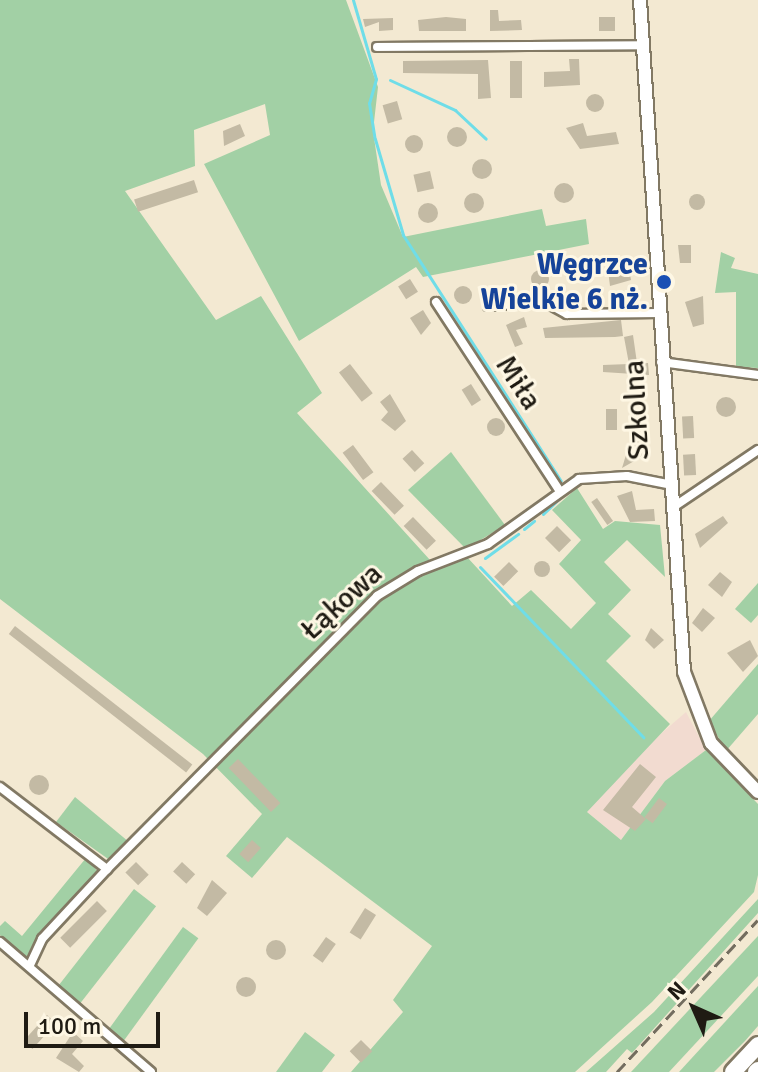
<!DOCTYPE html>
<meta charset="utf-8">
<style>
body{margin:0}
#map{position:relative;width:758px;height:1072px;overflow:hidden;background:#f3e9d2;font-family:Signika,sans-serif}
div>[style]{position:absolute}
.industrial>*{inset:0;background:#f2dbd0}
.green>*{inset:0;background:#a2d0a5;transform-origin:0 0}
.stream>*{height:3px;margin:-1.5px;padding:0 1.5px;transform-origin:1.5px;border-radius:1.5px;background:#6fdde8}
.building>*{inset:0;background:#c3baa4;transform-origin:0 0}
.round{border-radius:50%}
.roads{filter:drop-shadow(2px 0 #827964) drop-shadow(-2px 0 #827964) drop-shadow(0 2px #827964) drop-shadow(0 -2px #827964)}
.street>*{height:8px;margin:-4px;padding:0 4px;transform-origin:4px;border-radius:4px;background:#fff}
.secondary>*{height:12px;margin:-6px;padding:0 6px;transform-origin:6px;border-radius:6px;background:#fff}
.highway>*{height:16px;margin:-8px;padding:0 8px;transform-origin:8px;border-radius:8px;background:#fff}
.rail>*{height:3px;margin-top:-1.5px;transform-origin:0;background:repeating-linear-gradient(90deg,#736d5f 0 12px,transparent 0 18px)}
.dots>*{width:22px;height:22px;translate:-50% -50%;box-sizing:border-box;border:4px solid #fef7e4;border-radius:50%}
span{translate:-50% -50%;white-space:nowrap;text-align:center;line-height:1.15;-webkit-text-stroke:6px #fef7e4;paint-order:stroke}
.transit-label{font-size:30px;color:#164399;font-weight:700}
.right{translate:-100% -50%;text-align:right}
.street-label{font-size:30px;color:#1f1b13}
.north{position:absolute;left:654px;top:968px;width:80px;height:80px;-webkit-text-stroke:6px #fef7e4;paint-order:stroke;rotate:315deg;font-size:22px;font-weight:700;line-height:32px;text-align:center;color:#1f1b13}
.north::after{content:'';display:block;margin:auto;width:28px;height:36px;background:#1f1b13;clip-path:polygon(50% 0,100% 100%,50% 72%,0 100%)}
.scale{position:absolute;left:24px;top:1012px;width:136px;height:36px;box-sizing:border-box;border:4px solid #1f1b13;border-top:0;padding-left:10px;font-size:24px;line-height:28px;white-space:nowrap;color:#1f1b13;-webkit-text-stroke:6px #fef7e4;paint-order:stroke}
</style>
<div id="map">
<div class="industrial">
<i style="clip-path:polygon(686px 712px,706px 750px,665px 781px,621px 840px,587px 812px,624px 766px)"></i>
</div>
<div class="green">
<i style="clip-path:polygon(0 0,346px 0,378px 87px,373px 131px,381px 185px,403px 237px,542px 209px,546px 226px,586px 219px,589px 244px,423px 277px,416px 267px,299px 341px,204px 164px,270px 135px,265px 104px,194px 130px,195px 166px,125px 191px,216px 320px,261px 296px,322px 393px,297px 413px,430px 560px,406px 572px,420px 575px,467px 557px,512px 606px,531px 590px,571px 629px,596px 603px,559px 564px,581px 540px,552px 510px,577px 488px,603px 529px,615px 521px,660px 525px,665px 577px,627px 540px,604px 562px,631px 590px,608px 614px,631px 636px,606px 661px,670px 724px,587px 812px,621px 840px,665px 781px,706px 750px,758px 804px,758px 875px,754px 892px,652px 1002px,575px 1072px,351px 1072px,403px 1012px,393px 1000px,432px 946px,287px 837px,252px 878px,226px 856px,262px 814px,203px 754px,0 599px)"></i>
<i style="clip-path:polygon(721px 252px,735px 258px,731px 268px,758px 274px,758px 368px,736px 367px,736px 292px,715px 293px)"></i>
<i style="clip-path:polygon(451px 452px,505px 525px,466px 549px,408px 490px)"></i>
<i style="clip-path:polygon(758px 583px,758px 615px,751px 623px,735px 609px)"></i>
<i style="clip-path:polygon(758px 664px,758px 714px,726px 751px,709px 721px)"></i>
<i style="clip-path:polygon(75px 797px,129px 842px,111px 861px,56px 822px)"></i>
<i style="clip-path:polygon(86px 858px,99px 873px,25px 958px,0 935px,0 926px,5px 921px,22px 936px)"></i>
<i style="left:134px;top:889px;width:28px;height:126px;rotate:38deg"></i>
<i style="clip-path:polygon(758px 899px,758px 913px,632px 1053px,627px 1049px,606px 1072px,586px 1072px,654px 1012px)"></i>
<i style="left:183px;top:927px;width:19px;height:130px;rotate:36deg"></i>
<i style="clip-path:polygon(758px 936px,758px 976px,669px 1072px,631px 1072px)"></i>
<i style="clip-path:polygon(758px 986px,758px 1026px,745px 1041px,714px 1072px,679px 1072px)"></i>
<i style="clip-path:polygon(305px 1032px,335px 1055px,322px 1072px,276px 1072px)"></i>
</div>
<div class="stream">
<i style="left:353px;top:0;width:82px;rotate:73.8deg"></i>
<i style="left:376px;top:79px;width:25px;rotate:106deg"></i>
<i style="left:369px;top:103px;width:36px;rotate:81deg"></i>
<i style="left:375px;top:139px;width:100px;rotate:73.7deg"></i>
<i style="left:403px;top:235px;width:292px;rotate:57.3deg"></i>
<i style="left:390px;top:80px;width:72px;rotate:24.8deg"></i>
<i style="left:455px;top:110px;width:42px;rotate:43.1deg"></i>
<i style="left:543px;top:514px;width:32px;rotate:-44deg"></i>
<i style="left:524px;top:529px;width:13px;rotate:-39deg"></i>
<i style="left:485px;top:558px;width:41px;rotate:-36deg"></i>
<i style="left:480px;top:567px;width:236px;rotate:46.2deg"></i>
</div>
<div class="building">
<i style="clip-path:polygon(490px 10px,498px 10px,499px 21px,521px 20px,522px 30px,490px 31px)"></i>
<i style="clip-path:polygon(446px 17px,466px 19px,466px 31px,419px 31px,418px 20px)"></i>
<i style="left:615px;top:17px;width:14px;height:16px;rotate:90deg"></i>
<i style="clip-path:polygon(393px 18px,393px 30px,379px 31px,379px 22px,365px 27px,363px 19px)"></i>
<i style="clip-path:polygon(569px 59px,579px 59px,580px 85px,544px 87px,544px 72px,570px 71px)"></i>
<i style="clip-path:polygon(488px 60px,491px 98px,478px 99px,478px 74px,403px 73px,403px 61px)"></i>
<i style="left:510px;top:61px;width:12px;height:37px"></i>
<i class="round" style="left:586px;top:94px;width:18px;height:18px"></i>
<i style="left:397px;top:101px;width:19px;height:15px;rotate:74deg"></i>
<i style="clip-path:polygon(583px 123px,587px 136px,616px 132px,619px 144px,580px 149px,566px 128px)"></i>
<i style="clip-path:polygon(240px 124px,245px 136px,224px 146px,223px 131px)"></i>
<i class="round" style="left:447px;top:127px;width:20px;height:20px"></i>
<i class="round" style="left:405px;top:135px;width:18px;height:18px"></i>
<i class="round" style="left:472px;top:159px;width:20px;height:20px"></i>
<i style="left:430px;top:171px;width:18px;height:17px;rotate:77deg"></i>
<i style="left:194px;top:180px;width:13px;height:63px;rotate:72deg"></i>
<i class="round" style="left:554px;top:183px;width:20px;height:20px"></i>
<i class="round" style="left:464px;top:193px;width:20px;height:20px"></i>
<i class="round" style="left:689px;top:194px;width:16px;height:16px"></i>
<i class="round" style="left:418px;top:203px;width:20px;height:20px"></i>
<i style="clip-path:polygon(678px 245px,691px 245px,691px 263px,680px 263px)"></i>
<i style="clip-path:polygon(629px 268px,631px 280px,610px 286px,608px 270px)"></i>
<i class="round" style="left:531px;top:270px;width:18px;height:18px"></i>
<i style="left:410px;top:279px;width:15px;height:14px;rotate:58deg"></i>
<i class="round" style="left:454px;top:286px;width:18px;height:18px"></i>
<i style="clip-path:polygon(703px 296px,704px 324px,693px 327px,685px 302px)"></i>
<i style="clip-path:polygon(423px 310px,431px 323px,421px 335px,410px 318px)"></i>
<i style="clip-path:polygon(524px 317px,527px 327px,516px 330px,523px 344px,515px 347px,506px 325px)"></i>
<i style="clip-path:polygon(621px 320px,623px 336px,615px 337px,545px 338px,543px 328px)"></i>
<i style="clip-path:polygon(633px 335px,637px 363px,648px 363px,649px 375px,603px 372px,603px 365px,629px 364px,624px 337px)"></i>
<i style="left:350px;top:364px;width:37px;height:14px;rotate:52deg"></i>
<i style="left:471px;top:384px;width:19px;height:11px;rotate:58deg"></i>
<i style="clip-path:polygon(390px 394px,406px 421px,395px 431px,381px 420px,388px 412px,380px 402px)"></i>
<i class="round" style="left:716px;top:397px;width:20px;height:20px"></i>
<i style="left:606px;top:409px;width:11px;height:21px"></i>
<i style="left:693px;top:416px;width:22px;height:11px;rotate:87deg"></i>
<i class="round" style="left:487px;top:418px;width:18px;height:18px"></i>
<i style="clip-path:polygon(642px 441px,643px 456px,622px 468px,630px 442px)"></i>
<i style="left:353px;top:445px;width:34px;height:13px;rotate:53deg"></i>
<i style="left:412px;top:450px;width:18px;height:13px;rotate:47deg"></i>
<i style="left:695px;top:454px;width:21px;height:12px;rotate:87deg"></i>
<i style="left:381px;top:482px;width:33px;height:13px;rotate:46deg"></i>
<i style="clip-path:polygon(632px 491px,636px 510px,654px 509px,655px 521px,630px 522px,617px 496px)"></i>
<i style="left:597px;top:498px;width:28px;height:7px;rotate:55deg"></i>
<i style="clip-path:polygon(723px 516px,728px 523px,700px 548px,695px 534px)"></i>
<i style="left:413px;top:517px;width:33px;height:13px;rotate:46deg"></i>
<i style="left:557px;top:526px;width:20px;height:17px;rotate:45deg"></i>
<i class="round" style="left:534px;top:561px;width:16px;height:16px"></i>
<i style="left:509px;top:562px;width:13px;height:21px;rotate:45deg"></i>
<i style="clip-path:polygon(720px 572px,732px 582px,722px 597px,708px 585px)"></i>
<i style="clip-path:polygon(703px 608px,715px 618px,702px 632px,692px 623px)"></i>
<i style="left:15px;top:626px;width:225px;height:10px;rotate:38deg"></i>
<i style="clip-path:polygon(651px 628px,664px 640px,654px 649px,645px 640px)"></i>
<i style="clip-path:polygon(750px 640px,758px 656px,743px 672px,727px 653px)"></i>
<i style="left:238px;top:759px;width:61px;height:13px;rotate:46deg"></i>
<i style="clip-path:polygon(640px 764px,656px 777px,632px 807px,646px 819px,635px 831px,603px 810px)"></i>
<i class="round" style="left:29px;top:775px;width:20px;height:20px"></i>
<i style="left:659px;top:798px;width:10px;height:24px;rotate:37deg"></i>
<i style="left:252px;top:840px;width:12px;height:19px;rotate:42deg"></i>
<i style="left:136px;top:862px;width:18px;height:15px;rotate:45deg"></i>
<i style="left:182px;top:862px;width:18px;height:13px;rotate:43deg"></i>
<i style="clip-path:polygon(212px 880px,227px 893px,207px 916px,197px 908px)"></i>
<i style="left:97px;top:901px;width:14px;height:52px;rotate:45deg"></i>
<i style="left:365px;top:908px;width:13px;height:29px;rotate:32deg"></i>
<i style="left:326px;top:937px;width:12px;height:23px;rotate:35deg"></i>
<i class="round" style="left:266px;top:940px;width:20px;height:20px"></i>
<i class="round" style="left:236px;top:977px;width:20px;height:20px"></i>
<i style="left:47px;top:1015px;width:12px;height:35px;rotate:42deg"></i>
<i style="clip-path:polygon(73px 1032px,83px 1041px,72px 1054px,84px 1066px,79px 1072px,56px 1058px)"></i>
<i style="left:361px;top:1040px;width:16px;height:16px;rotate:45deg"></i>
</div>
<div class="roads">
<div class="street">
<i style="left:377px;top:47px;width:263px;rotate:-0.4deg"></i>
<i style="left:436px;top:302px;width:225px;rotate:56.8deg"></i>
<i style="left:488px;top:306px;width:57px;rotate:-4deg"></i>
<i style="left:545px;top:302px;width:25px;rotate:29deg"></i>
<i style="left:567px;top:314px;width:91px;rotate:-0.6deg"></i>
<i style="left:661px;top:362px;width:98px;rotate:7.6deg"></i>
<i style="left:672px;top:508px;width:104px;rotate:-34deg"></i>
<i style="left:0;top:787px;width:135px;rotate:37.5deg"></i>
<i style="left:0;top:942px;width:199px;rotate:40.7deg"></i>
<i style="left:30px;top:965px;width:29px;rotate:-65deg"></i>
<i style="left:42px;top:939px;width:96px;rotate:-47.1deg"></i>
<i style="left:107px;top:869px;width:384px;rotate:-45.3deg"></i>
<i style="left:377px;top:596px;width:48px;rotate:-31.4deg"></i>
<i style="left:418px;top:571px;width:75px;rotate:-21.1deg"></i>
<i style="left:488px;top:544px;width:112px;rotate:-35.5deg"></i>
<i style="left:579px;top:479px;width:48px;rotate:-3.6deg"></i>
<i style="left:627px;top:476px;width:41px;rotate:11.3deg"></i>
</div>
<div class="secondary">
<i style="left:640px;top:0;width:673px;rotate:86.25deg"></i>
<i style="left:684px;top:672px;width:76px;rotate:69.2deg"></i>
<i style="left:711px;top:743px;width:68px;rotate:46.2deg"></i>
</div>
<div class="highway">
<i style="left:733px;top:1072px;width:37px;rotate:-47deg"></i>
<i style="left:756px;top:1072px;width:3px;rotate:-45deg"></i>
</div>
</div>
<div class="rail">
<i style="left:617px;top:1072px;width:207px;rotate:-47.2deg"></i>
</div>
<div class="dots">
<i style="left:664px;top:282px;background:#1a4fb4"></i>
</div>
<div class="transit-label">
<span class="right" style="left:648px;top:282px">Węgrzce<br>Wielkie 6 nż.</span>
</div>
<div class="street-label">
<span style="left:518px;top:383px;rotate:57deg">Miła</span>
<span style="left:637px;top:410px;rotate:-93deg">Szkolna</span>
<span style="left:342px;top:602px;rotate:-42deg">Łąkowa</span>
</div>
<div class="north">N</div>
<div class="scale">100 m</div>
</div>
